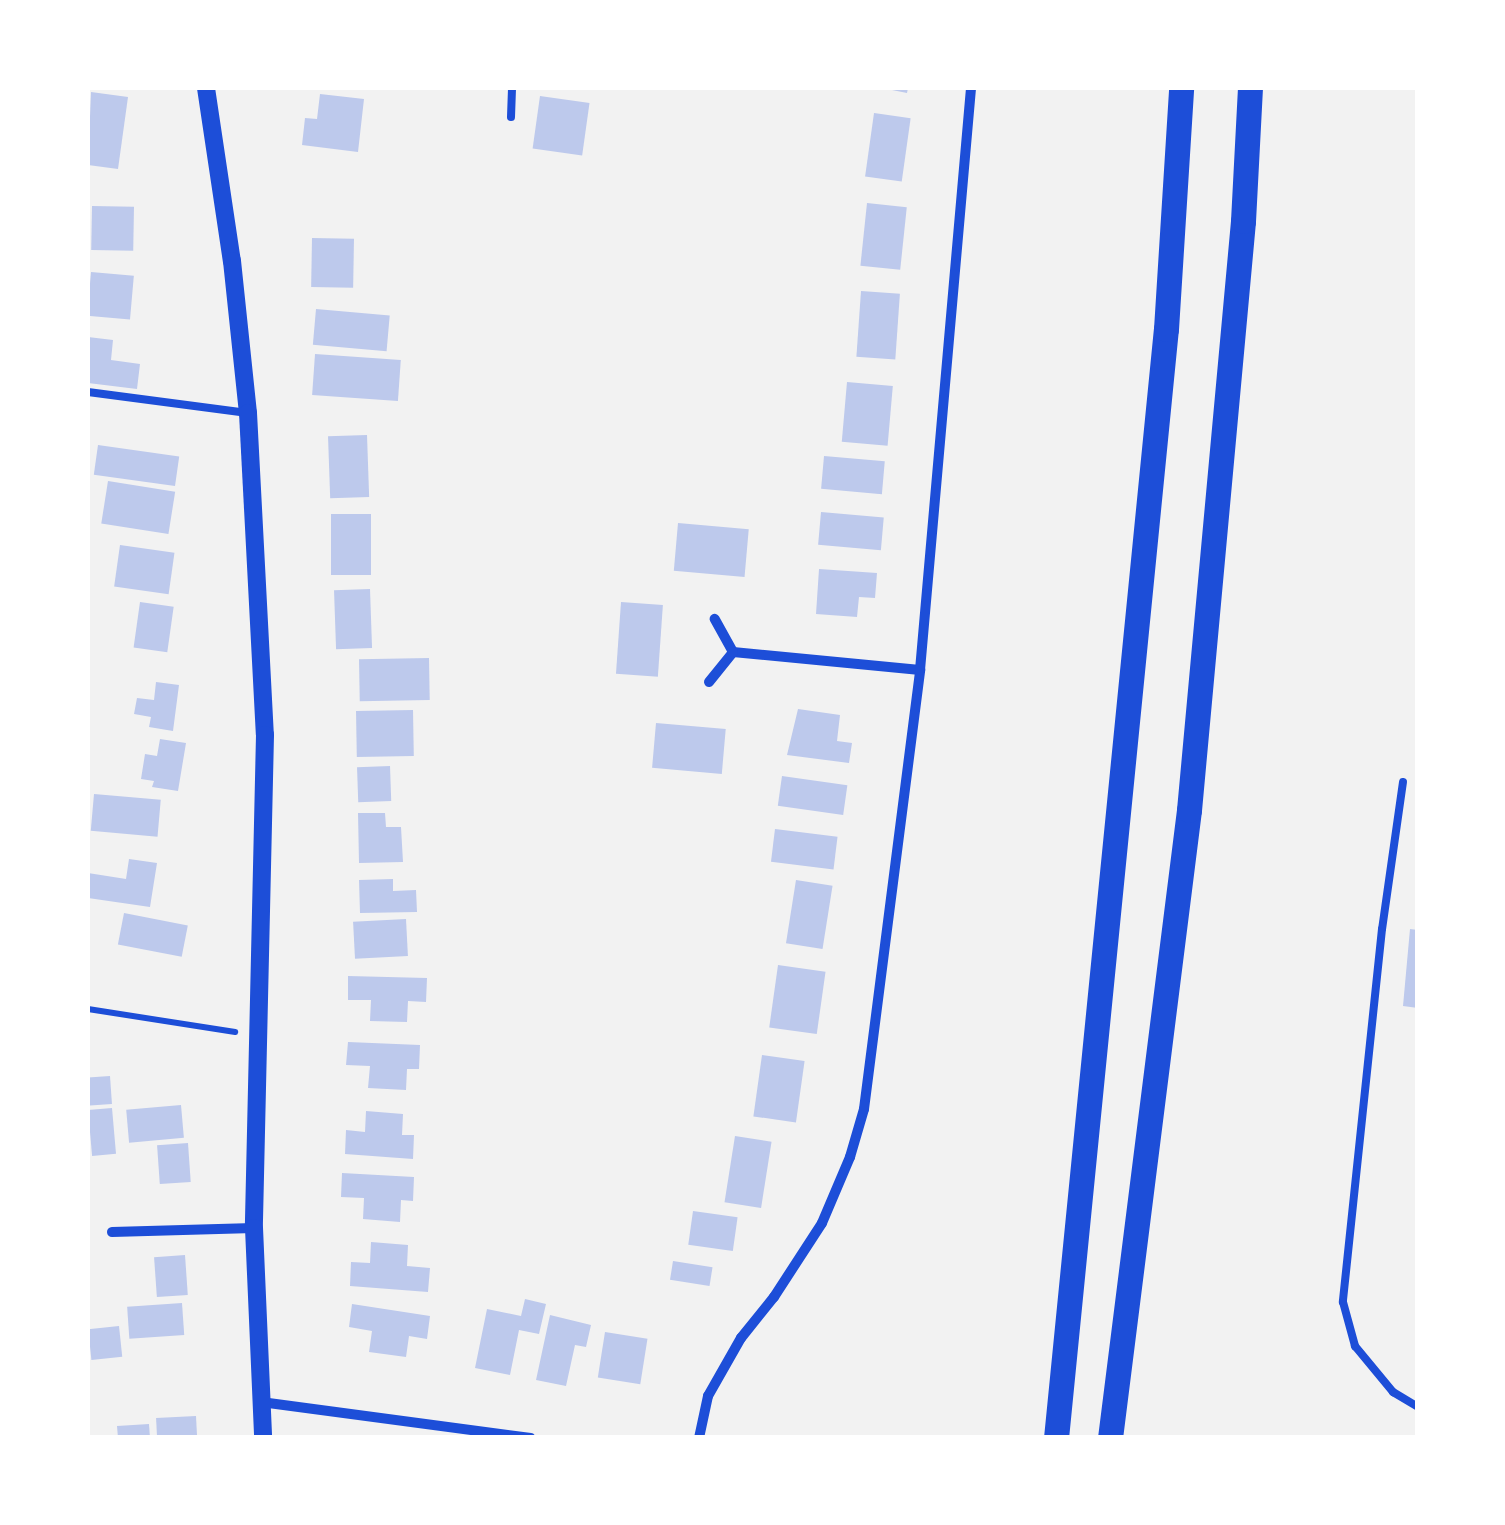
<!DOCTYPE html>
<style>
body{margin:0}
#map{position:relative;width:1505px;height:1525px;overflow:hidden;background:#f2f2f2;font-family:"Work Sans",sans-serif}
div>[style]{position:absolute}
.building>*{inset:0;background:#bdc9ec;transform-origin:0 0}
.path>*{height:6px;margin:-3px;padding:0 3px;transform-origin:3px;border-radius:3px;background:#1d4ed8}
.service>*{height:8px;margin:-4px;padding:0 4px;transform-origin:4px;border-radius:4px;background:#1d4ed8}
.minor>*{height:10px;margin:-5px;padding:0 5px;transform-origin:5px;border-radius:5px;background:#1d4ed8}
.tertiary>*{height:18px;margin:-9px;padding:0 9px;transform-origin:9px;border-radius:9px;background:#1d4ed8}
.trunk>*{height:25px;margin:-12.5px;padding:0 12.5px;transform-origin:12.5px;border-radius:12.5px;background:#1d4ed8}
span{translate:-50% -50%;white-space:nowrap;text-align:center;line-height:1.15;-webkit-text-stroke:10px #fff;paint-order:stroke}
.frame{position:absolute;inset:0;border:90px solid #fff;pointer-events:none}
</style>
<div id="map">
<div class="building">
<i style="clip-path:polygon(882px 88px,908px 88px,907px 93px)"></i>
<i style="clip-path:polygon(91px 92px,128px 97px,118px 169px,88px 165px)"></i>
<i style="clip-path:polygon(320px 94px,364px 99px,358px 152px,302px 145px,305px 118px,317px 119px)"></i>
<i style="left:540px;top:96px;width:50px;height:53px;rotate:8deg"></i>
<i style="left:874px;top:113px;width:37px;height:64px;rotate:8deg"></i>
<i style="left:867px;top:203px;width:40px;height:63px;rotate:6deg"></i>
<i style="left:92px;top:206px;width:42px;height:44px;rotate:1deg"></i>
<i style="left:312px;top:238px;width:42px;height:49px;rotate:1deg"></i>
<i style="left:91px;top:272px;width:43px;height:44px;rotate:5deg"></i>
<i style="left:861px;top:291px;width:39px;height:66px;rotate:4deg"></i>
<i style="left:316px;top:309px;width:74px;height:36px;rotate:5deg"></i>
<i style="clip-path:polygon(88px 337px,113px 340px,111px 360px,140px 364px,137px 389px,88px 383px)"></i>
<i style="left:315px;top:354px;width:86px;height:41px;rotate:4deg"></i>
<i style="left:847px;top:382px;width:46px;height:60px;rotate:5deg"></i>
<i style="left:367px;top:435px;width:62px;height:39px;rotate:88deg"></i>
<i style="left:98px;top:445px;width:82px;height:30px;rotate:8deg"></i>
<i style="left:824px;top:456px;width:61px;height:33px;rotate:5deg"></i>
<i style="left:108px;top:481px;width:68px;height:43px;rotate:9deg"></i>
<i style="left:821px;top:512px;width:63px;height:33px;rotate:5deg"></i>
<i style="left:331px;top:514px;width:40px;height:61px"></i>
<i style="left:678px;top:523px;width:71px;height:48px;rotate:5deg"></i>
<i style="left:120px;top:545px;width:55px;height:42px;rotate:8deg"></i>
<i style="clip-path:polygon(819px 569px,877px 573px,875px 598px,859px 597px,857px 617px,816px 614px)"></i>
<i style="left:370px;top:589px;width:59px;height:36px;rotate:88deg"></i>
<i style="left:140px;top:602px;width:34px;height:46px;rotate:8deg"></i>
<i style="left:621px;top:602px;width:42px;height:72px;rotate:4deg"></i>
<i style="left:429px;top:658px;width:42px;height:70px;rotate:89deg"></i>
<i style="clip-path:polygon(156px 682px,179px 685px,173px 731px,149px 727px,151px 717px,134px 714px,137px 698px,154px 700px)"></i>
<i style="clip-path:polygon(798px 709px,840px 715px,837px 741px,852px 743px,849px 763px,787px 755px)"></i>
<i style="left:413px;top:710px;width:46px;height:57px;rotate:89deg"></i>
<i style="left:656px;top:723px;width:70px;height:45px;rotate:5deg"></i>
<i style="clip-path:polygon(160px 739px,186px 743px,178px 791px,152px 787px,154px 781px,141px 779px,145px 754px,157px 756px)"></i>
<i style="left:390px;top:766px;width:35px;height:33px;rotate:88deg"></i>
<i style="left:782px;top:776px;width:66px;height:30px;rotate:8deg"></i>
<i style="left:94px;top:794px;width:67px;height:37px;rotate:5deg"></i>
<i style="clip-path:polygon(358px 813px,385px 813px,386px 827px,401px 827px,403px 862px,359px 863px)"></i>
<i style="left:775px;top:829px;width:63px;height:33px;rotate:7deg"></i>
<i style="clip-path:polygon(129px 859px,157px 863px,150px 907px,88px 898px,88px 873px,126px 879px)"></i>
<i style="clip-path:polygon(393px 879px,393px 891px,416px 890px,417px 912px,360px 913px,359px 880px)"></i>
<i style="left:796px;top:880px;width:37px;height:64px;rotate:9deg"></i>
<i style="left:124px;top:913px;width:65px;height:32px;rotate:11deg"></i>
<i style="left:406px;top:919px;width:37px;height:53px;rotate:87deg"></i>
<i style="clip-path:polygon(1410px 929px,1418px 930px,1418px 1008px,1403px 1006px)"></i>
<i style="left:778px;top:965px;width:48px;height:63px;rotate:8deg"></i>
<i style="clip-path:polygon(348px 976px,427px 978px,426px 1002px,408px 1001px,407px 1022px,370px 1021px,371px 1000px,348px 1000px)"></i>
<i style="clip-path:polygon(348px 1042px,420px 1045px,419px 1069px,407px 1069px,406px 1090px,368px 1088px,370px 1066px,346px 1065px)"></i>
<i style="left:762px;top:1055px;width:43px;height:62px;rotate:8deg"></i>
<i style="left:110px;top:1076px;width:28px;height:22px;rotate:86deg"></i>
<i style="left:181px;top:1105px;width:33px;height:55px;rotate:85deg"></i>
<i style="left:112px;top:1108px;width:46px;height:24px;rotate:85deg"></i>
<i style="clip-path:polygon(366px 1111px,403px 1114px,402px 1135px,414px 1135px,413px 1159px,345px 1154px,346px 1130px,365px 1132px)"></i>
<i style="left:735px;top:1136px;width:37px;height:67px;rotate:9deg"></i>
<i style="left:188px;top:1143px;width:39px;height:31px;rotate:86deg"></i>
<i style="clip-path:polygon(342px 1173px,414px 1177px,413px 1201px,401px 1200px,400px 1222px,363px 1219px,364px 1198px,341px 1197px)"></i>
<i style="left:693px;top:1211px;width:45px;height:34px;rotate:8deg"></i>
<i style="clip-path:polygon(371px 1242px,408px 1245px,407px 1266px,430px 1268px,428px 1292px,350px 1286px,351px 1262px,370px 1263px)"></i>
<i style="left:185px;top:1255px;width:40px;height:31px;rotate:86deg"></i>
<i style="left:673px;top:1261px;width:40px;height:19px;rotate:9deg"></i>
<i style="clip-path:polygon(525px 1299px,546px 1304px,539px 1334px,519px 1330px,510px 1375px,475px 1368px,487px 1309px,521px 1316px)"></i>
<i style="left:182px;top:1303px;width:32px;height:55px;rotate:86deg"></i>
<i style="clip-path:polygon(352px 1304px,430px 1316px,427px 1339px,409px 1336px,406px 1357px,369px 1352px,372px 1331px,349px 1327px)"></i>
<i style="clip-path:polygon(550px 1315px,591px 1325px,586px 1347px,575px 1345px,566px 1386px,536px 1380px)"></i>
<i style="left:119px;top:1326px;width:31px;height:31px;rotate:84deg"></i>
<i style="left:605px;top:1332px;width:43px;height:46px;rotate:9deg"></i>
<i style="left:196px;top:1416px;width:22px;height:40px;rotate:87deg"></i>
<i style="clip-path:polygon(149px 1424px,150px 1438px,118px 1438px,117px 1426px)"></i>
</div>
<div class="path">
<i style="left:88px;top:1009px;width:149px;rotate:8.9deg"></i>
</div>
<div class="service">
<i style="left:511px;top:117px;width:29px;rotate:-88deg"></i>
<i style="left:88px;top:392px;width:161px;rotate:7.5deg"></i>
<i style="left:1403px;top:782px;width:148px;rotate:98.1deg"></i>
<i style="left:1382px;top:929px;width:375px;rotate:96deg"></i>
<i style="left:1343px;top:1302px;width:46px;rotate:74.7deg"></i>
<i style="left:1355px;top:1346px;width:60px;rotate:50.4deg"></i>
<i style="left:1393px;top:1392px;width:29px;rotate:31deg"></i>
</div>
<div class="minor">
<i style="left:733px;top:652px;width:188px;rotate:5.5deg"></i>
<i style="left:709px;top:682px;width:38px;rotate:-51deg"></i>
<i style="left:733px;top:652px;width:38px;rotate:-119deg"></i>
<i style="left:112px;top:1232px;width:142px;rotate:-1.6deg"></i>
<i style="left:261px;top:1402px;width:272px;rotate:7.6deg"></i>
<i style="left:699px;top:1438px;width:43px;rotate:-77.9deg"></i>
<i style="left:708px;top:1396px;width:67px;rotate:-60.4deg"></i>
<i style="left:741px;top:1338px;width:53px;rotate:-51.2deg"></i>
<i style="left:774px;top:1297px;width:88px;rotate:-57deg"></i>
<i style="left:822px;top:1223px;width:72px;rotate:-67deg"></i>
<i style="left:850px;top:1157px;width:50px;rotate:-73.7deg"></i>
<i style="left:864px;top:1109px;width:443px;rotate:-82.7deg"></i>
<i style="left:920px;top:670px;width:584px;rotate:-84.99deg"></i>
</div>
<div class="tertiary">
<i style="left:206px;top:88px;width:175px;rotate:81.5deg"></i>
<i style="left:232px;top:261px;width:153px;rotate:84deg"></i>
<i style="left:248px;top:413px;width:322px;rotate:87deg"></i>
<i style="left:265px;top:735px;width:493px;rotate:91.3deg"></i>
<i style="left:254px;top:1228px;width:210px;rotate:87.5deg"></i>
</div>
<div class="trunk">
<i style="left:1056px;top:1438px;width:1114px;rotate:-84.34deg"></i>
<i style="left:1166px;top:329px;width:241px;rotate:-86.4deg"></i>
<i style="left:1110px;top:1438px;width:633px;rotate:-82.83deg"></i>
<i style="left:1189px;top:810px;width:591px;rotate:-84.76deg"></i>
<i style="left:1243px;top:221px;width:133px;rotate:-87deg"></i>
</div>
<div class="frame"></div>
</div>
